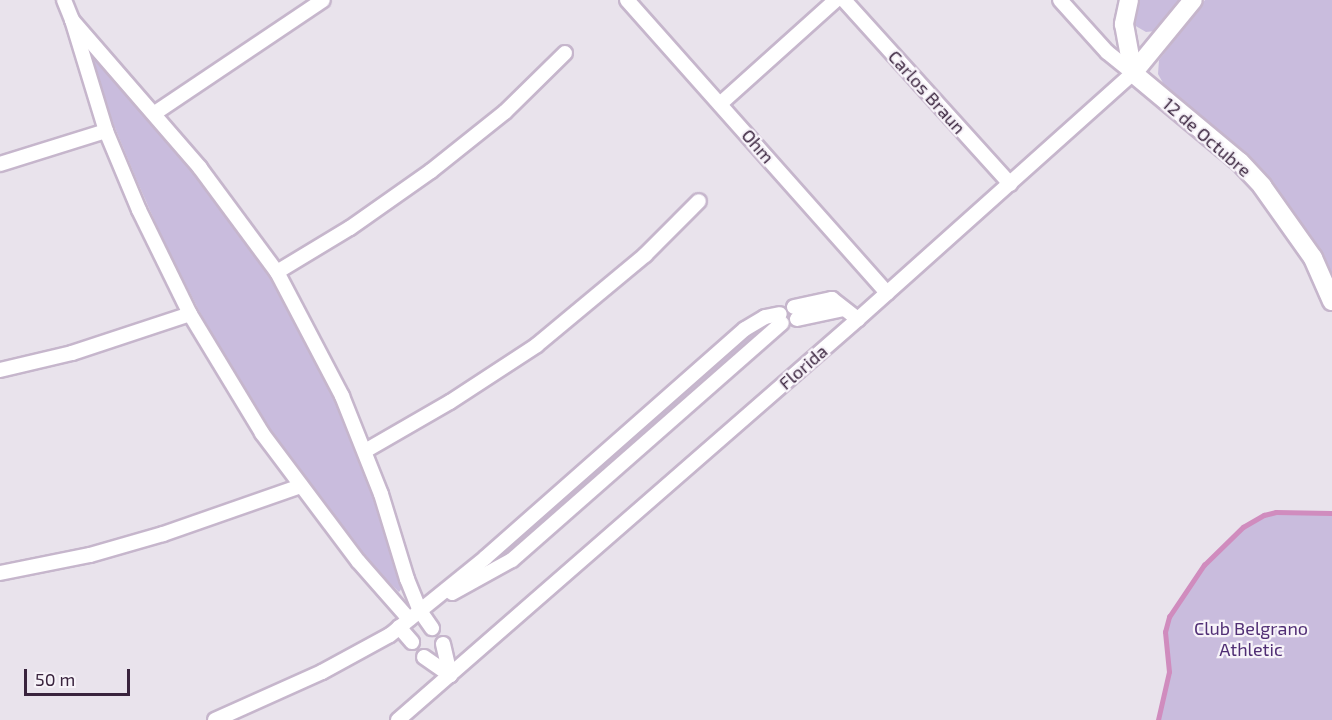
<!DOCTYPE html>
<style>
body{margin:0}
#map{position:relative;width:1332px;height:720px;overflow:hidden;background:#e9e3ec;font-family:"Exo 2",sans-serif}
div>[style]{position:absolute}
.green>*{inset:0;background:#c9bcdd}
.stream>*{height:4.5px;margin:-2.25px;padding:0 2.25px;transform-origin:2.25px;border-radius:2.25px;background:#d08cbe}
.roads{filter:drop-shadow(2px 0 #c6b6cc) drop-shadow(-2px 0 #c6b6cc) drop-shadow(0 2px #c6b6cc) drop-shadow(0 -2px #c6b6cc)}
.street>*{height:14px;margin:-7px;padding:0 7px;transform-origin:7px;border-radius:7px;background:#fff}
.secondary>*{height:18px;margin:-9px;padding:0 9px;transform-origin:9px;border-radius:9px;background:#fff}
span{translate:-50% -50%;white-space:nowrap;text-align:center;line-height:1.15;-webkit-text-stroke:4.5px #f7f3f9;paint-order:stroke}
.street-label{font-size:18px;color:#39233d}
.park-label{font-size:18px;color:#502e74}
.scale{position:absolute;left:24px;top:669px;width:106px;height:27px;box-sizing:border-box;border:3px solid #39233d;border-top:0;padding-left:8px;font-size:18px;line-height:21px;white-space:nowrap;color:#39233d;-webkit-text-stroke:4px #f7f3f9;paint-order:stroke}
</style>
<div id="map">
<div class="green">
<i style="clip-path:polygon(1137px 0,1181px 0,1162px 24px,1155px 31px,1146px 32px,1134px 25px,1132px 17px)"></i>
<i style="clip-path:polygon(1205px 0,1332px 0,1332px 278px,1315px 246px,1273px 186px,1212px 125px,1168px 92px,1158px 74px,1159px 60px)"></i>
<i style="clip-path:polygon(90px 50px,203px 178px,276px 279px,347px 419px,375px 489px,401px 578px,402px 588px,399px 592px,373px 567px,314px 491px,255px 409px,211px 334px,164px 242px,137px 181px,101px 94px,89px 56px)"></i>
<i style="clip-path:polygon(755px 328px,759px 329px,758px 336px,519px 548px,499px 561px,495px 560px,495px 557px)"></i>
<i style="clip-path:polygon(1276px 512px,1332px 514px,1332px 720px,1158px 720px,1169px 672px,1165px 632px,1169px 617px,1204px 565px,1243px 527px,1264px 515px)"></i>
</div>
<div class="stream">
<i style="left:1158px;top:720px;width:49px;rotate:-77.1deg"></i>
<i style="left:1169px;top:672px;width:40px;rotate:-95.7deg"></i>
<i style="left:1165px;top:632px;width:16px;rotate:-75deg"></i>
<i style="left:1169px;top:617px;width:63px;rotate:-56.1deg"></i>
<i style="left:1204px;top:565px;width:54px;rotate:-44.3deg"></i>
<i style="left:1243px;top:527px;width:24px;rotate:-30deg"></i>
<i style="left:1264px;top:515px;width:12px;rotate:-14deg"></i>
<i style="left:1276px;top:512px;width:56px;rotate:1deg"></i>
</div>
<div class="roads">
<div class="street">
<i style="left:64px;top:0;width:22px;rotate:68deg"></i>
<i style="left:627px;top:0;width:392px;rotate:48.4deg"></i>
<i style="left:844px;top:0;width:248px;rotate:47.9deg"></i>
<i style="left:720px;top:104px;width:156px;rotate:-41.9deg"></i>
<i style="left:155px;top:113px;width:202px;rotate:-33.9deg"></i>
<i style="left:0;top:164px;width:111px;rotate:-17.3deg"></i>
<i style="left:277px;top:272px;width:85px;rotate:-31.1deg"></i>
<i style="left:350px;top:228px;width:99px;rotate:-35.1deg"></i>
<i style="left:431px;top:171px;width:95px;rotate:-38.6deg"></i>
<i style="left:505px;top:112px;width:84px;rotate:-44.5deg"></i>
<i style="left:794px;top:307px;width:39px;rotate:-12deg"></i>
<i style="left:832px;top:299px;width:33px;rotate:38deg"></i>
<i style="left:797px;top:319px;width:48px;rotate:-12deg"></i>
<i style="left:0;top:370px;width:74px;rotate:-13.3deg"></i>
<i style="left:72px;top:353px;width:124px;rotate:-18.3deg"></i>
<i style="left:365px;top:451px;width:98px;rotate:-30deg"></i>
<i style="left:450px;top:402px;width:104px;rotate:-33.2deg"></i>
<i style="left:537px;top:345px;width:141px;rotate:-39.8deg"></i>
<i style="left:645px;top:255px;width:76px;rotate:-45deg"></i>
<i style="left:0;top:573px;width:92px;rotate:-11.3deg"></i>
<i style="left:90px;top:555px;width:76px;rotate:-16deg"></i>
<i style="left:163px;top:534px;width:146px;rotate:-19.2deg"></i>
<i style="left:452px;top:593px;width:68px;rotate:-28.8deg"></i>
<i style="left:512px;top:560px;width:359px;rotate:-41.3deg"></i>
<i style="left:409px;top:619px;width:77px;rotate:-131.3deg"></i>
<i style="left:358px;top:561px;width:160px;rotate:-126.9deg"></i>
<i style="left:262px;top:433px;width:139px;rotate:-121.2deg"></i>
<i style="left:190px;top:314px;width:116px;rotate:-116.1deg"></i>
<i style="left:139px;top:210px;width:86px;rotate:-112.7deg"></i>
<i style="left:106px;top:131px;width:116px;rotate:-107deg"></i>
<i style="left:72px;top:20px;width:196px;rotate:49.1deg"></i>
<i style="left:200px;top:168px;width:129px;rotate:53.5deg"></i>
<i style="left:277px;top:272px;width:140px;rotate:62.3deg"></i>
<i style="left:342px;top:396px;width:105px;rotate:68.3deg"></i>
<i style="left:381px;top:494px;width:89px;rotate:73deg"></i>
<i style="left:407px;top:579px;width:35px;rotate:68deg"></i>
<i style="left:420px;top:611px;width:21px;rotate:55deg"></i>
<i style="left:399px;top:627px;width:20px;rotate:49deg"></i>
<i style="left:443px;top:644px;width:32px;rotate:77deg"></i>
<i style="left:424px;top:657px;width:32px;rotate:35deg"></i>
<i style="left:215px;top:720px;width:117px;rotate:-24.2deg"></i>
<i style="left:322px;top:672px;width:77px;rotate:-28.6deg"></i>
<i style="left:390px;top:635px;width:122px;rotate:-39deg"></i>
<i style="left:485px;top:558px;width:346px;rotate:-41.4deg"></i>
<i style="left:745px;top:329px;width:23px;rotate:-31deg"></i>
<i style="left:765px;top:317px;width:15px;rotate:-11deg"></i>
<i style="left:398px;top:720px;width:610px;rotate:-41.08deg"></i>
<i style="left:858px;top:319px;width:369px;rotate:-41.8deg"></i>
<i style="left:1133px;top:73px;width:33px;rotate:-141deg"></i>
<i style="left:1107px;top:52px;width:70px;rotate:-132.1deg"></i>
</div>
<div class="secondary">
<i style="left:1129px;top:0;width:25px;rotate:102deg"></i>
<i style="left:1124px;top:24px;width:50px;rotate:79.6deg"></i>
<i style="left:1133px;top:73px;width:139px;rotate:39.8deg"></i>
<i style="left:1240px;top:162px;width:33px;rotate:47deg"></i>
<i style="left:1262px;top:186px;width:88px;rotate:54.7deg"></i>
<i style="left:1313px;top:258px;width:47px;rotate:66.2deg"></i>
<i style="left:1133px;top:73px;width:94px;rotate:-50.6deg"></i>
</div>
</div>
<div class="street-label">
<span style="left:927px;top:92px;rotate:48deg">Carlos Braun</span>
<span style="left:1207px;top:137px;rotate:41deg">12 de Octubre</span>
<span style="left:758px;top:146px;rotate:49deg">Ohm</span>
<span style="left:803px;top:367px;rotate:-41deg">Florida</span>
</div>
<div class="park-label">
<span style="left:1251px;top:639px">Club Belgrano<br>Athletic</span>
</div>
<div class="scale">50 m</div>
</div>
